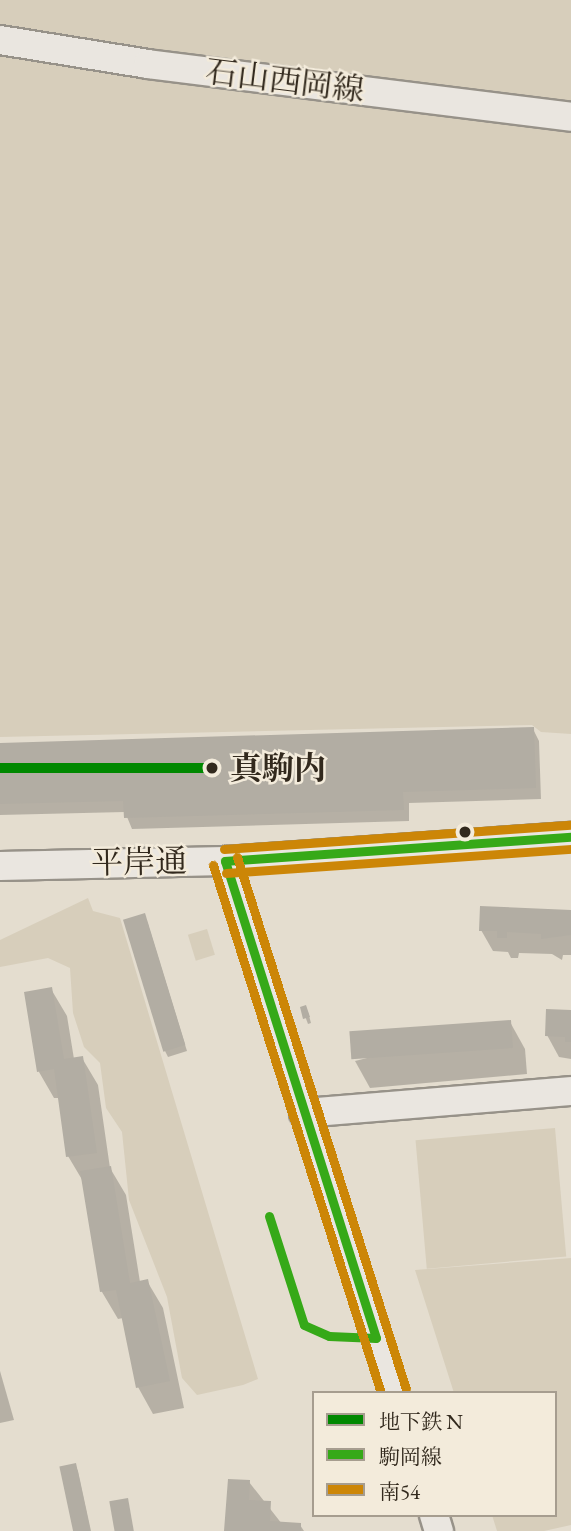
<!DOCTYPE html>
<meta charset="utf-8">
<style>
body{margin:0}
#map{position:relative;width:571px;height:1531px;overflow:hidden;background:#e4ddcf;font-family:"EB Garamond","Noto Serif JP",serif}
div>[style]{position:absolute}
.green>*{inset:0;background:#d7cebb;transform-origin:0 0}
.shadow>*{inset:0;background:#0003}
.building>*{inset:0;background:#b2ada3;transform-origin:0 0}
.roads{filter:drop-shadow(2px 0 #979289) drop-shadow(-2px 0 #979289) drop-shadow(0 2px #979289) drop-shadow(0 -2px #979289)}
.minor>*{height:28px;margin:-14px;padding:0 14px;transform-origin:14px;border-radius:14px;background:#eae6e0}
.bus-1>*{height:9px;margin:-4.5px;padding:0 4.5px;transform-origin:4.5px;border-radius:4.5px;background:#36a918}
.bus-2>*{height:9px;margin:-4.5px;padding:0 4.5px;transform-origin:4.5px;border-radius:4.5px;background:#cc8607}
.bus-3>*{height:9px;margin:-4.5px;padding:0 4.5px;transform-origin:4.5px;border-radius:4.5px;background:#cc8607}
.metro-1>*{height:10px;margin:-5px;padding:0 5px;transform-origin:5px;border-radius:5px;background:#080}
.dots>*{width:19px;height:19px;translate:-50% -50%;box-sizing:border-box;border:4px solid #f3ebdb;border-radius:50%}
span{translate:-50% -50%;white-space:nowrap;text-align:center;line-height:1.15;-webkit-text-stroke:5px #f3ebdb;paint-order:stroke}
.street-label{font-size:32px;color:#32291d}
.stop-label{font-size:32px;color:#32291d;font-weight:700}
.left{translate:0 -50%;text-align:left}
.legend{position:absolute;left:312px;top:1391px;width:245px;height:126px;box-sizing:border-box;background:#f3ebdb;border:2px solid #a69d8f;margin:0;padding:9px 12px;list-style:none;font-size:21px;color:#32291d}
.legend li{display:flex;align-items:center;gap:14px;height:35px}
.legend b{width:35px;border:2px solid #a69d8f}
</style>
<div id="map">
<div class="green">
<i style="clip-path:polygon(0 0,571px 0,571px 734px,541px 732px,532px 725px,0 737px)"></i>
<i style="clip-path:polygon(88px 898px,93px 911px,120px 918px,258px 1379px,243px 1385px,197px 1395px,182px 1378px,167px 1297px,129px 1200px,122px 1132px,106px 1108px,100px 1063px,84px 1047px,73px 1013px,70px 968px,48px 958px,0 967px,0 940px)"></i>
<i style="left:207px;top:929px;width:27px;height:20px;rotate:73deg"></i>
<i style="left:555px;top:1128px;width:129px;height:140px;rotate:85deg"></i>
<i style="clip-path:polygon(571px 1258px,571px 1525px,544px 1531px,497px 1531px,492px 1515px,555px 1515px,555px 1393px,454px 1393px,415px 1270px)"></i>
</div>
<div class="shadow">
<i style="clip-path:polygon(533px 729px,539px 741px,541px 799px,409px 803px,409px 821px,132px 829px,125px 812px,0 815px,0 744px)"></i>
<i style="clip-path:polygon(571px 912px,571px 955px,563px 955px,562px 960px,552px 954px,519px 953px,518px 958px,511px 958px,508px 952px,493px 951px,481px 930px)"></i>
<i style="clip-path:polygon(147px 921px,187px 1051px,168px 1057px,165px 1051px)"></i>
<i style="clip-path:polygon(51px 989px,67px 1016px,74px 1059px,82px 1058px,98px 1085px,110px 1168px,126px 1195px,140px 1282px,147px 1281px,163px 1308px,184px 1408px,153px 1414px,138px 1387px,123px 1318px,118px 1319px,102px 1292px,84px 1183px,68px 1156px,60px 1098px,54px 1098px,39px 1072px)"></i>
<i style="clip-path:polygon(302px 1008px,308px 1012px,311px 1023px,308px 1024px)"></i>
<i style="clip-path:polygon(571px 1012px,571px 1059px,559px 1057px,547px 1035px)"></i>
<i style="clip-path:polygon(510px 1022px,525px 1049px,527px 1074px,370px 1088px,355px 1061px)"></i>
<i style="clip-path:polygon(0 1371px,14px 1420px,0 1423px)"></i>
<i style="clip-path:polygon(75px 1465px,78px 1471px,91px 1531px,74px 1531px)"></i>
<i style="clip-path:polygon(249px 1482px,282px 1524px,300px 1525px,304px 1531px,226px 1531px)"></i>
</div>
<div class="building">
<i style="clip-path:polygon(534px 727px,536px 788px,403px 792px,404px 810px,124px 818px,123px 801px,0 804px,0 743px)"></i>
<i style="clip-path:polygon(480px 906px,571px 910px,571px 935px,541px 939px,541px 934px,507px 932px,507px 938px,497px 938px,497px 931px,479px 931px)"></i>
<i style="left:145px;top:913px;width:138px;height:23px;rotate:73deg"></i>
<i style="clip-path:polygon(52px 987px,64px 1059px,83px 1056px,97px 1153px,66px 1157px,54px 1069px,37px 1072px,24px 992px)"></i>
<i style="clip-path:polygon(306px 1005px,310px 1017px,303px 1019px,300px 1007px)"></i>
<i style="clip-path:polygon(546px 1009px,571px 1010px,571px 1042px,565px 1042px,565px 1037px,545px 1036px)"></i>
<i style="left:511px;top:1020px;width:28px;height:162px;rotate:86deg"></i>
<i style="clip-path:polygon(111px 1166px,130px 1283px,148px 1279px,170px 1381px,136px 1388px,116px 1290px,100px 1292px,80px 1171px)"></i>
<i style="left:76px;top:1463px;width:69px;height:17px;rotate:78deg"></i>
<i style="clip-path:polygon(228px 1479px,250px 1480px,249px 1500px,271px 1501px,270px 1521px,301px 1523px,301px 1531px,224px 1531px)"></i>
<i style="left:128px;top:1498px;width:34px;height:19px;rotate:80deg"></i>
</div>
<div class="roads">
<div class="minor">
<i style="left:0;top:40px;width:150px;rotate:9.2deg"></i>
<i style="left:148px;top:64px;width:426px;rotate:7.1deg"></i>
<i style="left:225px;top:861px;width:558px;rotate:72.38deg"></i>
<i style="left:0;top:866px;width:225px;rotate:-1.3deg"></i>
<i style="left:225px;top:861px;width:347px;rotate:-4deg"></i>
<i style="left:304px;top:1113px;width:268px;rotate:-4.7deg"></i>
<i style="left:434px;top:1515px;width:17px;rotate:73deg"></i>
</div>
</div>
<div class="bus-1">
<i style="left:225px;top:861px;width:500px;rotate:72.43deg"></i>
<i style="left:225px;top:861px;width:347px;rotate:-4deg"></i>
<i style="left:269px;top:1216px;width:114px;rotate:72.2deg"></i>
<i style="left:304px;top:1325px;width:27px;rotate:24deg"></i>
<i style="left:329px;top:1336px;width:47px;rotate:2.4deg"></i>
</div>
<div class="bus-2">
<i style="left:213px;top:865px;width:554px;rotate:72.35deg"></i>
<i style="left:226px;top:873px;width:346px;rotate:-4deg"></i>
</div>
<div class="bus-3">
<i style="left:224px;top:849px;width:347px;rotate:-4deg"></i>
<i style="left:237px;top:857px;width:558px;rotate:72.38deg"></i>
</div>
<div class="metro-1">
<i style="left:0;top:768px;width:212px"></i>
</div>
<div class="dots">
<i style="left:212px;top:768px;background:#32291d"></i>
<i style="left:465px;top:832px;background:#32291d"></i>
</div>
<div class="street-label">
<span style="left:285px;top:81px;rotate:7deg">石山西岡線</span>
<span style="left:139px;top:862px;rotate:-1deg">平岸通</span>
</div>
<div class="stop-label">
<span class="left" style="left:230px;top:768px">真駒内</span>
</div>
<ul class="legend">
<li><b style="height:9px;background:#080"></b>地下鉄 N</li>
<li><b style="height:9px;background:#36a918"></b>駒岡線</li>
<li><b style="height:9px;background:#cc8607"></b>南54</li>
</ul>
</div>
